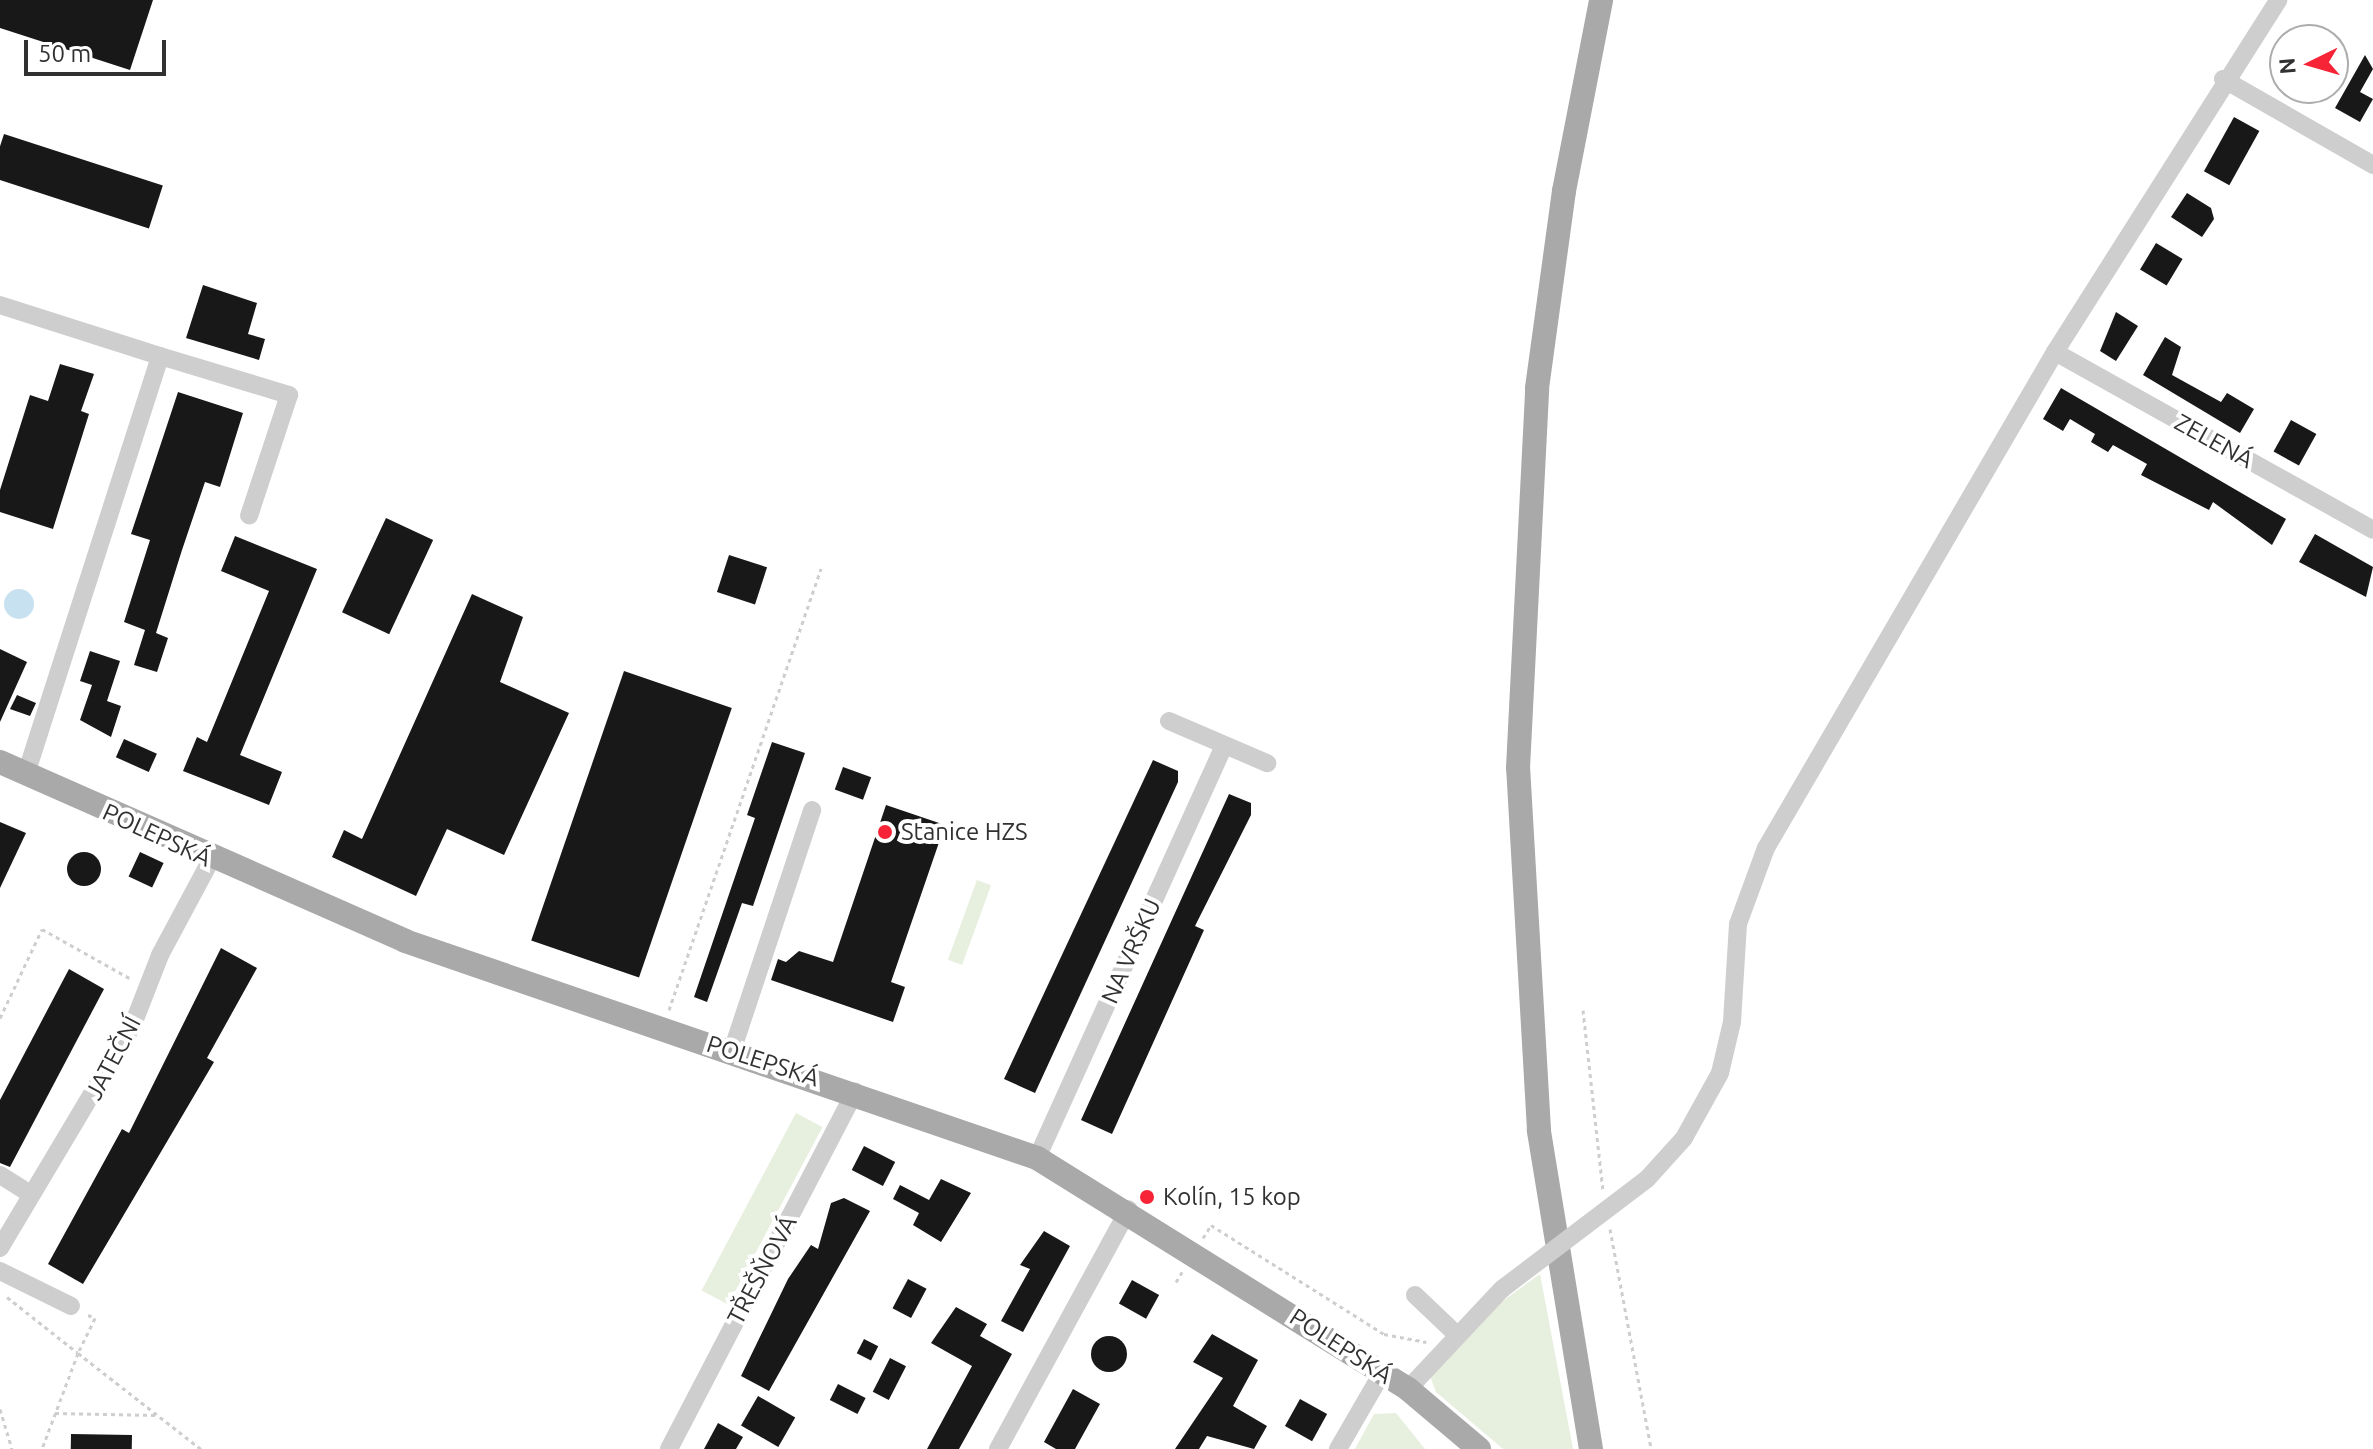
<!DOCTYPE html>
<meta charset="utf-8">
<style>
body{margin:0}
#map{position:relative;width:2373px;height:1449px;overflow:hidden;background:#fff;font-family:Ubuntu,sans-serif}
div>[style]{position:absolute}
.green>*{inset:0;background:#e7efde;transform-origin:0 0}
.water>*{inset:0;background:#c8e1f0}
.round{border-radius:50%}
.building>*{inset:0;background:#181818;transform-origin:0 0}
.path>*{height:3px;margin-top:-1.5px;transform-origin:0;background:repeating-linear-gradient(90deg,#cecece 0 4px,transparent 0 8px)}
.minor>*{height:18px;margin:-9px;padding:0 9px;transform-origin:9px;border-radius:9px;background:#cecece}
.major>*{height:24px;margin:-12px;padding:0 12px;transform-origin:12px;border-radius:12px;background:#a9a9a9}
.minor-bridge>*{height:18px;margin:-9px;padding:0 9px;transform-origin:9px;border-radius:9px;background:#cecece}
.dots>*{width:22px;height:22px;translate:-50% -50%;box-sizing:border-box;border:4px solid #fff;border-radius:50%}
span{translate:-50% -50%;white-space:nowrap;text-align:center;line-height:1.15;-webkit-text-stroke:8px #fff;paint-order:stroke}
.street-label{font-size:24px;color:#313131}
.poi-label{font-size:24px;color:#313131}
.left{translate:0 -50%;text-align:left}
.north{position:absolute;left:2269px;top:24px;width:80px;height:80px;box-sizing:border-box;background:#fff;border:2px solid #adadad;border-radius:50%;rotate:265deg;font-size:22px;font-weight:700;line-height:32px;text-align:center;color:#313131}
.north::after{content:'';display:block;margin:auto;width:28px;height:36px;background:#f62436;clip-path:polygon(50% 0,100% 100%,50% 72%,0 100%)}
.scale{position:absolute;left:24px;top:40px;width:142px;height:36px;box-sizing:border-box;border:4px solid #313131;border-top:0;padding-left:10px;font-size:24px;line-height:28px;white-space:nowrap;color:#313131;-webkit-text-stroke:6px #fff;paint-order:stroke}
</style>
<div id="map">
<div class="green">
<i style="left:977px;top:880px;width:15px;height:85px;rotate:20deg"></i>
<i style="left:796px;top:1113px;width:30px;height:201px;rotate:28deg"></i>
<i style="clip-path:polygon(1540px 1274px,1573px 1449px,1503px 1449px,1436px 1392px,1430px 1376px,1493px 1308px)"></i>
<i style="clip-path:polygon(1396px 1413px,1425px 1449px,1355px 1449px,1374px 1414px)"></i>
</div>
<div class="water">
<i class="round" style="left:4px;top:589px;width:30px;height:30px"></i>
</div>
<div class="building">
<i style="clip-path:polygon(0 0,153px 0,130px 70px,0 28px)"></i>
<i style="clip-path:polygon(2365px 55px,2373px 69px,2360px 92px,2373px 99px,2360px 122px,2335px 108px)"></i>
<i style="left:2234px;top:117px;width:29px;height:62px;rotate:29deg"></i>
<i style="left:4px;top:134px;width:167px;height:45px;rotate:18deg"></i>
<i style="clip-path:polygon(2187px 193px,2211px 208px,2214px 219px,2202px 237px,2171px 217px)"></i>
<i style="left:2156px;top:243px;width:31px;height:31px;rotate:31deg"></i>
<i style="clip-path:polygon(203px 285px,257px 303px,248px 334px,265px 339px,259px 360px,186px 338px)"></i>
<i style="clip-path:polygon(2116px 312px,2138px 326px,2116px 361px,2100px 351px)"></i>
<i style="clip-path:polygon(2165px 337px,2181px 347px,2172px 375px,2221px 402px,2227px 393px,2254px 409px,2240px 433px,2143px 375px)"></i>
<i style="clip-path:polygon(60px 364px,94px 374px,81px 411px,89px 414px,53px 529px,0 512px,0 490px,30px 395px,48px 401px)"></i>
<i style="clip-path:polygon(2061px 388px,2286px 519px,2272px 545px,2213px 502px,2209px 510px,2141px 475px,2147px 464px,2113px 445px,2108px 452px,2091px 442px,2095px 434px,2070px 419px,2063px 431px,2043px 419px)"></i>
<i style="clip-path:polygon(178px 392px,243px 413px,220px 487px,205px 482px,182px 550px,156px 633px,168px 638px,157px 672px,134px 665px,145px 630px,124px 622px,150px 540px,131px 534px)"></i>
<i style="left:2291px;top:420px;width:29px;height:36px;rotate:29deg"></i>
<i style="left:386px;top:518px;width:52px;height:104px;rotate:25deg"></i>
<i style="clip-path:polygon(2315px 534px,2373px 567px,2366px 597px,2299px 562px)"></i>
<i style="clip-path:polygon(235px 536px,317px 569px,240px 755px,282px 772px,269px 805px,183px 771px,197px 737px,207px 742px,269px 591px,221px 571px)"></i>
<i style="left:729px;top:555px;width:40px;height:39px;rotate:18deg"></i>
<i style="clip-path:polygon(472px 594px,523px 617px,500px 682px,569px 713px,504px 855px,447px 829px,416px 896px,332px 857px,344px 830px,362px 839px)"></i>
<i style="clip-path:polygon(0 649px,27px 662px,0 722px)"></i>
<i style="clip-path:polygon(90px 651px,120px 661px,107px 701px,121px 706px,111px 737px,80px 720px,92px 685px,80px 681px)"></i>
<i style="left:624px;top:671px;width:114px;height:285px;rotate:19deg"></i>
<i style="clip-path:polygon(17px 695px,36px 703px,30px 716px,10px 709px)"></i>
<i style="left:124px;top:739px;width:36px;height:20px;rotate:24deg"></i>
<i style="clip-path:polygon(772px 742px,805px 753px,753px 906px,742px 903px,707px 1002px,694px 997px,755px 818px,747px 815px)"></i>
<i style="clip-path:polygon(1153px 760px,1178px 771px,1178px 782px,1035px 1093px,1004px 1079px)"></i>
<i style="left:843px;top:767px;width:30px;height:24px;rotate:20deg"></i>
<i style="clip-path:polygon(1229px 794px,1251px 803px,1251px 815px,1195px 926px,1204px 930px,1112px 1134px,1081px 1120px)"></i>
<i style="clip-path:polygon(886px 805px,945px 825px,891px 982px,905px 987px,893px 1022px,771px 980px,778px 959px,786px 962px,799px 951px,833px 962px)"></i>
<i style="clip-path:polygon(0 822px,26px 833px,0 888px)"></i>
<i class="round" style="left:67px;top:852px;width:34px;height:34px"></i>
<i style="left:140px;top:852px;width:26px;height:27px;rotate:25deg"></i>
<i style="clip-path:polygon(221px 948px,257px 968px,207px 1058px,214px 1062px,83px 1284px,48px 1264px,122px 1129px,129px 1133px)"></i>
<i style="clip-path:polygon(69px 969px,104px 989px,10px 1167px,0 1163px,0 1100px)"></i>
<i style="left:864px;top:1146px;width:35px;height:27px;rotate:27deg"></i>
<i style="clip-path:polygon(941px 1179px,971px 1193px,941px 1242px,913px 1225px,919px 1213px,893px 1199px,900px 1185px,929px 1200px)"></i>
<i style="clip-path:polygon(844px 1198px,870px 1211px,769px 1391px,741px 1376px,788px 1279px,811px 1245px,818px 1249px,831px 1203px)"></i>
<i style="clip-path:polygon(1044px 1231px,1070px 1246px,1023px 1332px,1001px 1321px,1030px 1269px,1020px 1265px)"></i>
<i style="left:908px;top:1279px;width:21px;height:33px;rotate:28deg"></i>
<i style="left:1132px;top:1280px;width:31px;height:27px;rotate:29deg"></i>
<i style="clip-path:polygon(956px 1307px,987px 1324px,980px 1336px,1012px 1354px,959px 1449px,927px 1449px,972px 1366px,931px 1343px)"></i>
<i style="clip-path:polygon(1212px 1334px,1258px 1360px,1233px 1406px,1267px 1426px,1254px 1449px,1207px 1436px,1199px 1449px,1175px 1449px,1223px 1378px,1193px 1362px)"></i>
<i class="round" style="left:1091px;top:1336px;width:36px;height:36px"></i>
<i style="left:864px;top:1339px;width:16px;height:16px;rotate:27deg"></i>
<i style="left:890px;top:1358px;width:18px;height:38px;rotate:27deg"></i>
<i style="left:838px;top:1384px;width:31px;height:18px;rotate:27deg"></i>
<i style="clip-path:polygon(1073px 1389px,1100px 1404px,1075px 1449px,1056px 1449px,1044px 1442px)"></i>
<i style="left:758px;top:1396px;width:43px;height:34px;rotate:30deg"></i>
<i style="left:1300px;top:1399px;width:31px;height:31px;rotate:29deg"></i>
<i style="clip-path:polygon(718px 1423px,743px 1437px,736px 1449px,704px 1449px)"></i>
<i style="left:71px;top:1434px;width:61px;height:15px;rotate:1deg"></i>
</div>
<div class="path">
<i style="left:669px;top:1010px;width:467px;rotate:-71deg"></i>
<i style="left:1583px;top:1010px;width:181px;rotate:83.7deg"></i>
<i style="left:0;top:1018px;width:98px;rotate:-64.7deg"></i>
<i style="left:42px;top:929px;width:102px;rotate:29.3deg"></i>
<i style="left:1610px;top:1229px;width:224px;rotate:79.4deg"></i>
<i style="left:1203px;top:1238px;width:15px;rotate:-58deg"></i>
<i style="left:1211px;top:1225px;width:204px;rotate:32.2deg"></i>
<i style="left:1384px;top:1334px;width:43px;rotate:10.8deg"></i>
<i style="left:1176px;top:1282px;width:12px;rotate:-59deg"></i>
<i style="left:7px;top:1297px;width:90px;rotate:38.3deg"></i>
<i style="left:78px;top:1353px;width:103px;rotate:110.6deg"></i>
<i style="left:88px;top:1315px;width:8px;rotate:23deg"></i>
<i style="left:95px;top:1318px;width:39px;rotate:116deg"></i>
<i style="left:78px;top:1353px;width:156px;rotate:38deg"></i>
<i style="left:0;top:1409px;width:42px;rotate:73.3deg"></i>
<i style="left:55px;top:1413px;width:100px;rotate:1.1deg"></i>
</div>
<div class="minor">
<i style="left:2223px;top:79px;width:173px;rotate:29.8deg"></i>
<i style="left:0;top:305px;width:168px;rotate:17.7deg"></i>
<i style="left:2055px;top:352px;width:364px;rotate:29.2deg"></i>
<i style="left:1169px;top:721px;width:107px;rotate:23.2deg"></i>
<i style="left:26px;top:774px;width:439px;rotate:-72.2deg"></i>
<i style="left:160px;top:356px;width:135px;rotate:16.8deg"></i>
<i style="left:289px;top:395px;width:127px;rotate:108.3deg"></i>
<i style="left:732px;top:1051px;width:254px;rotate:-71.6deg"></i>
<i style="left:1037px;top:1158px;width:453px;rotate:-65.6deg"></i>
<i style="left:0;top:1175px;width:36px;rotate:32deg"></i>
<i style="left:1647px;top:1179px;width:55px;rotate:-47.9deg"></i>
<i style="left:1684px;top:1138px;width:74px;rotate:-61deg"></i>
<i style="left:1720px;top:1073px;width:52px;rotate:-76.8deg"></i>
<i style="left:1732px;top:1022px;width:98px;rotate:-86.5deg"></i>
<i style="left:1738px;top:924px;width:81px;rotate:-69.8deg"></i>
<i style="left:1766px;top:848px;width:574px;rotate:-59.77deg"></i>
<i style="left:2055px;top:352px;width:417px;rotate:-57.6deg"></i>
<i style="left:0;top:1248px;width:257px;rotate:-59.2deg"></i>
<i style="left:132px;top:1027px;width:77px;rotate:-68.7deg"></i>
<i style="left:160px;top:955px;width:108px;rotate:-61.8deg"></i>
<i style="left:0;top:1271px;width:79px;rotate:26.2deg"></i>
<i style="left:1415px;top:1295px;width:54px;rotate:43.5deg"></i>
<i style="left:1408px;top:1389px;width:137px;rotate:-46.8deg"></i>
<i style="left:669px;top:1449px;width:403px;rotate:-62.5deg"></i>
<i style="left:998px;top:1449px;width:273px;rotate:-61.4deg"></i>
<i style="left:1338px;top:1449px;width:88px;rotate:-59.9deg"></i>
</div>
<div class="major">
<i style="left:0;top:762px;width:443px;rotate:23.8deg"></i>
<i style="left:405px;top:941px;width:668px;rotate:18.95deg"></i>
<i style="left:1037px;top:1158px;width:437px;rotate:31.9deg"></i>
<i style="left:1408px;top:1389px;width:93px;rotate:40.2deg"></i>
<i style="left:1591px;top:1449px;width:323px;rotate:-99.3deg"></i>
<i style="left:1539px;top:1130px;width:363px;rotate:-93.3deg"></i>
<i style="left:1518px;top:768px;width:380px;rotate:-87.1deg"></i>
<i style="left:1537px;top:388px;width:199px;rotate:-82.2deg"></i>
<i style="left:1564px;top:191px;width:195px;rotate:-79deg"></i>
</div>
<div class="minor-bridge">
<i style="left:1502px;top:1289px;width:182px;rotate:-37.2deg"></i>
</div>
<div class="dots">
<i style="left:885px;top:832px;background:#f62436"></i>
<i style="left:1147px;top:1197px;background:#f62436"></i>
</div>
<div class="street-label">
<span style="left:2214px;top:441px;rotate:29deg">ZELENÁ</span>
<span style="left:157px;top:835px;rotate:25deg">POLEPSKÁ</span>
<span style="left:1131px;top:951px;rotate:-66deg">NA VRŠKU</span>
<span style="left:113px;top:1058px;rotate:-62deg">JATEČNÍ</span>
<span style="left:763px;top:1061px;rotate:18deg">POLEPSKÁ</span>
<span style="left:762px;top:1270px;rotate:-62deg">TŘEŠŇOVÁ</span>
<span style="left:1341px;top:1346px;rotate:33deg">POLEPSKÁ</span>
</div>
<div class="poi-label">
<span class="left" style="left:901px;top:832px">Stanice HZS</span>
<span class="left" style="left:1163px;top:1197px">Kolín, 15 kop</span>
</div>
<div class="north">N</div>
<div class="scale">50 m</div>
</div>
